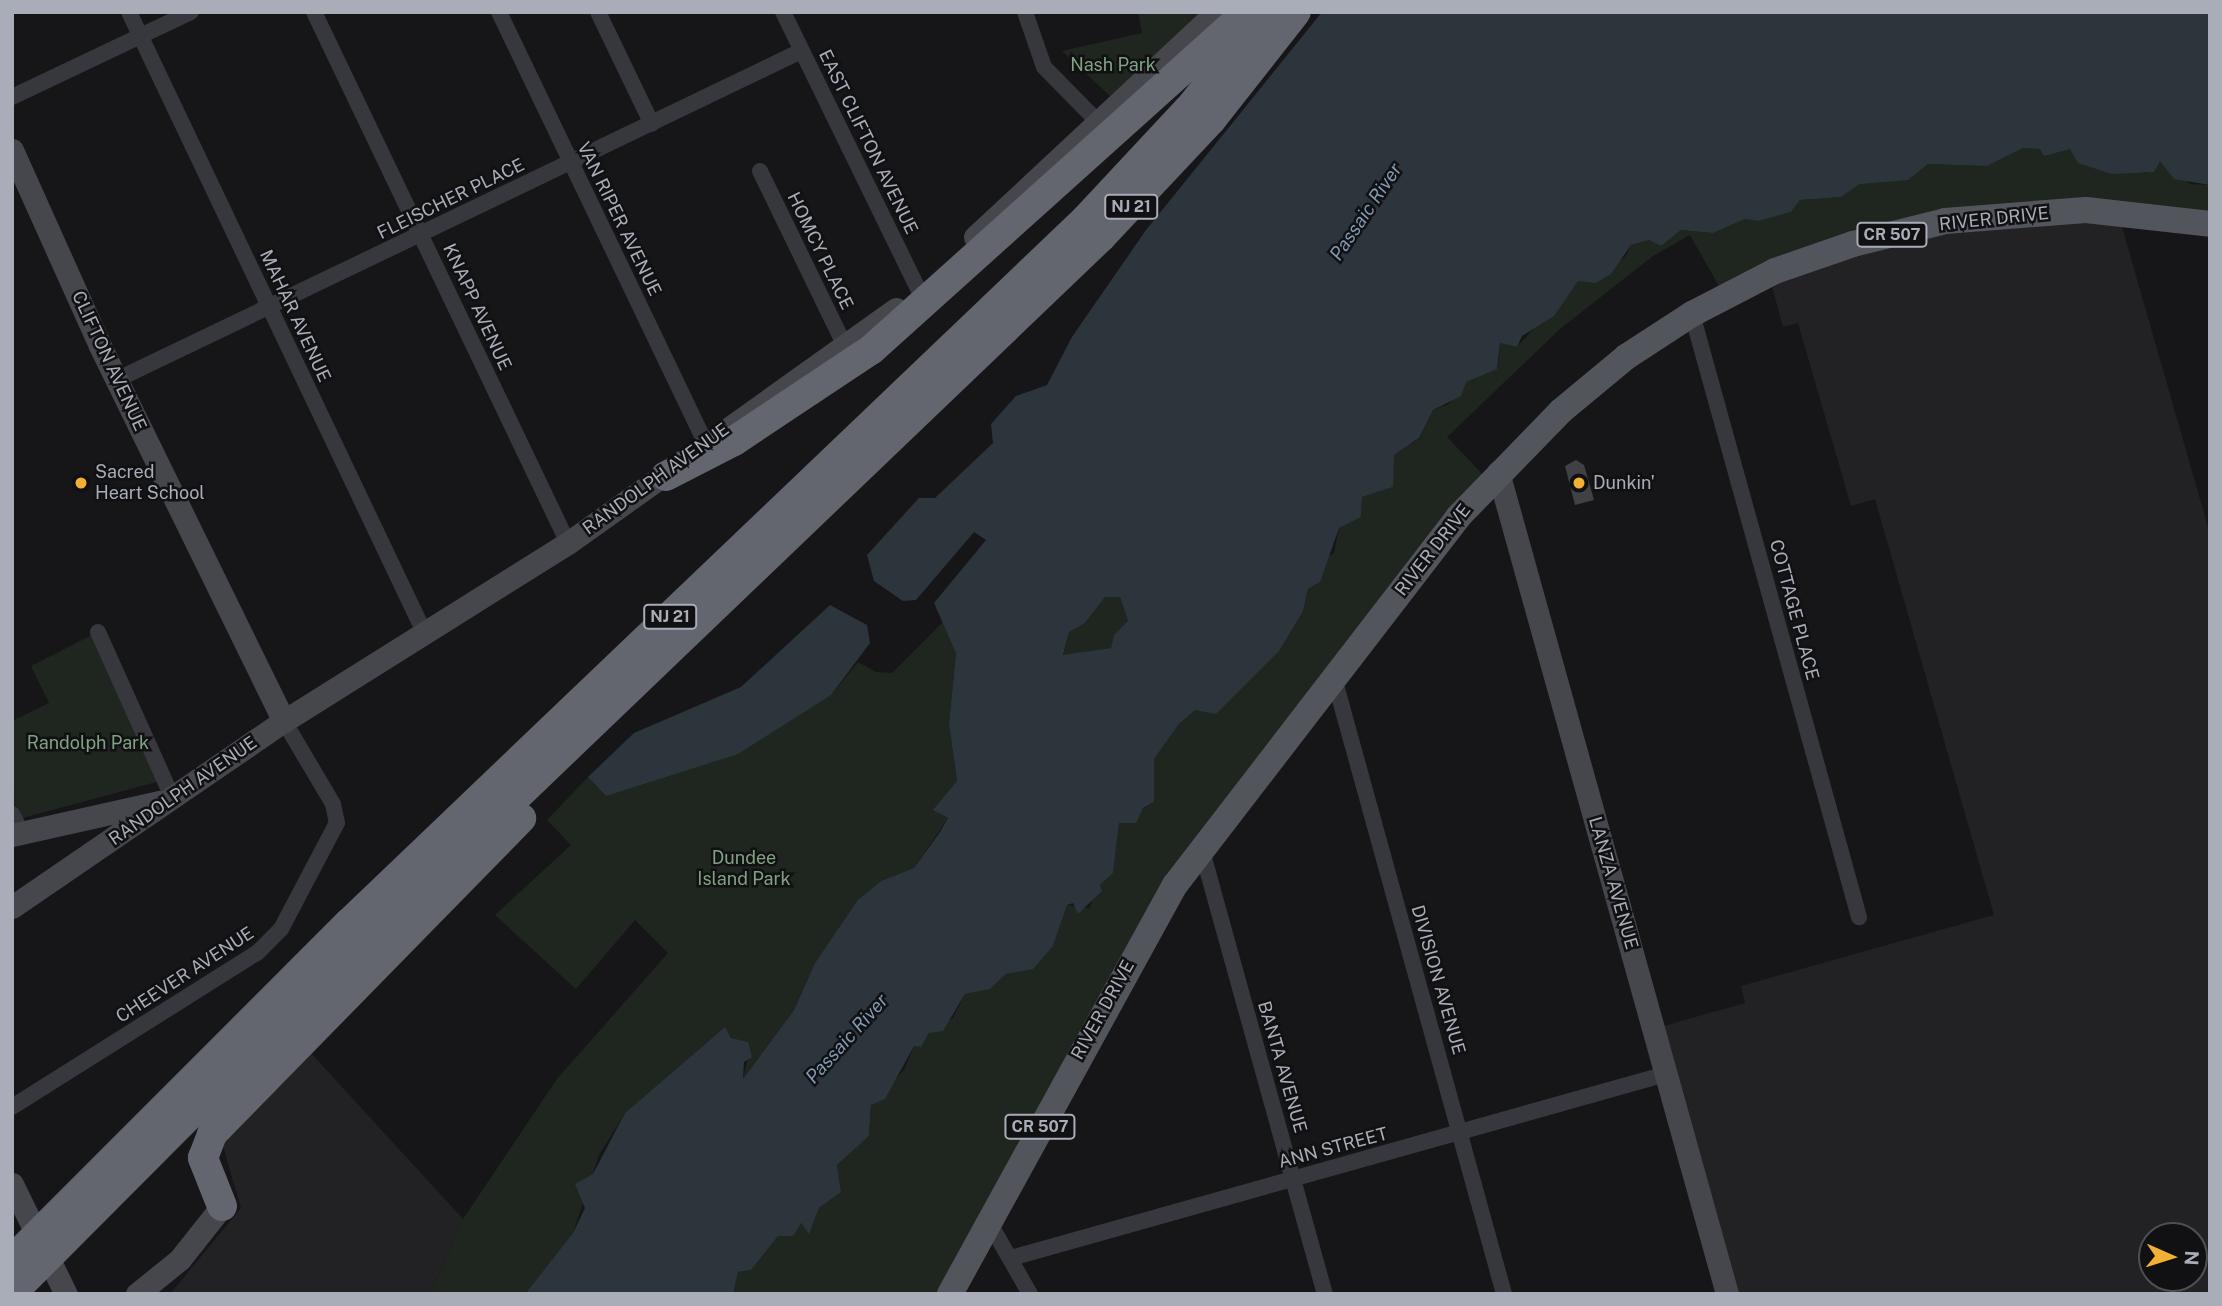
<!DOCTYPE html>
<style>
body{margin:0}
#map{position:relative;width:2222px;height:1306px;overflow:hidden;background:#161618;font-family:"Public Sans",sans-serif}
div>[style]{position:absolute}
.built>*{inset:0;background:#222225}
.green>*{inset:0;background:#1e261f}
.water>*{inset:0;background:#2c353c}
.building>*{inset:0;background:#404145}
.street>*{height:16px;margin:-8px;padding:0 8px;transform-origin:8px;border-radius:8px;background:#37383d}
.secondary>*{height:23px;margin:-11.5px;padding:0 11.5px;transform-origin:11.5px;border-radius:11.5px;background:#45474d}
.primary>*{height:26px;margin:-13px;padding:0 13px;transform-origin:13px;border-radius:13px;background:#53555c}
.highway>*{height:30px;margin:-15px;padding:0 15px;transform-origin:15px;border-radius:15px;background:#63666e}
.dots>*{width:19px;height:19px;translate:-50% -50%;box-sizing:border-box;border:4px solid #111113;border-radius:50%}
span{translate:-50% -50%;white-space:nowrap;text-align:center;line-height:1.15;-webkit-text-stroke:5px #111113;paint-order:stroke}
.shield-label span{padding:2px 5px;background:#111113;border:2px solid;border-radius:5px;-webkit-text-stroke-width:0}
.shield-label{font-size:16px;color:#a8adb8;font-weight:700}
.park-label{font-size:18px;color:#7fa381}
.street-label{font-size:18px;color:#a8adb8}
.poi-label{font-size:18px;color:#a8adb8}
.left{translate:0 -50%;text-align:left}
.water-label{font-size:19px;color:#7f9bb3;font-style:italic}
.frame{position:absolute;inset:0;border:14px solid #a8adb8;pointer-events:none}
.north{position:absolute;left:2138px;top:1222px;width:70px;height:70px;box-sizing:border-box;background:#111113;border:2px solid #4d4f55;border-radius:50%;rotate:93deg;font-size:19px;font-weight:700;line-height:28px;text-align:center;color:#a8adb8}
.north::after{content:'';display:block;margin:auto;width:24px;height:32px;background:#f2b134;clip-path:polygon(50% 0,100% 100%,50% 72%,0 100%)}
</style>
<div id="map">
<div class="built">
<i style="clip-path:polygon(evenodd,2118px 213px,2210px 534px,2210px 1294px,1728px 1294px,1653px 1029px,1745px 1003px,1741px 986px,1994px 915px,1875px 499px,1851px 506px,1798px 323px,1783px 327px,1770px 279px,1886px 239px,2118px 213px,2152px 1236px,2194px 1236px,2194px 1278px,2152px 1278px,2152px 1236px)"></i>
<i style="clip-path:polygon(309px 1051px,463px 1219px,430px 1294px,170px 1294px,241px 1208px,222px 1143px)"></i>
</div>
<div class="green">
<i style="clip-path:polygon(1138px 12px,1207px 12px,1112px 98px,1062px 51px,1142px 33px)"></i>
<i style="clip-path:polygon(2023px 148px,2070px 149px,2112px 174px,2136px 169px,2146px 174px,2160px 160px,2190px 184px,2210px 185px,2210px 225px,1945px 221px,1725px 297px,1690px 235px,1653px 256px,1560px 329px,1447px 437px,1489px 481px,1202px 851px,949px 1294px,733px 1294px,738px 1272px,751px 1270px,778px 1236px,801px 1223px,809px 1233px,819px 1208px,841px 1192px,837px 1165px,869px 1136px,871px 1105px,904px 1070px,914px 1046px,921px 1047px,929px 1033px,953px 1018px,965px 994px,990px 989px,1006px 974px,1033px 968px,1053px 945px,1067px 905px,1089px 908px,1100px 885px,1113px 873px,1119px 823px,1154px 802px,1154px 759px,1179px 724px,1303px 611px,1308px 589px,1320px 582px,1325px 558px,1334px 553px,1339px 528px,1361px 517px,1362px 497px,1393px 487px,1393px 455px,1419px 439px,1433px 410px,1449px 404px,1466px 382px,1498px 367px,1500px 343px,1517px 347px,1578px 280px,1592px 280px,1626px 256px,1631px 245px,1649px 240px,1661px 246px,1681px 230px,1713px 233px,1745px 219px,1759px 221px,1791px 212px,1800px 200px,1841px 197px,1860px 184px,1928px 164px,1987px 166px)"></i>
<i style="clip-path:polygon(1105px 597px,1120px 597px,1128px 622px,1114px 635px,1111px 648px,1063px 656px,1069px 632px,1085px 623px)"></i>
<i style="clip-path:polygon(946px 619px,956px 653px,949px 724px,957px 782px,934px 810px,948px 818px,914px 868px,881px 881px,815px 963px,794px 1010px,743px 1079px,748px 1058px,724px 1028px,625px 1113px,599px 1155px,573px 1233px,525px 1294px,430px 1294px,463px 1219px,557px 1079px,668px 953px,635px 920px,576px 989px,495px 915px,571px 845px,547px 820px,588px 777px,606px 796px,831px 695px,858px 662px,876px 672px,892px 673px)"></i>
<i style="clip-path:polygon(98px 632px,164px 780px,15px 820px,12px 721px,49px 703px,31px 666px)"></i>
</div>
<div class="water">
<i style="clip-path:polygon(evenodd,1322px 12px,2210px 12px,2210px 185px,2174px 179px,2160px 161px,2154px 172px,2112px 174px,2078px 163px,2070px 149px,2044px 156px,2040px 149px,2023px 148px,1987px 166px,1928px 164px,1908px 180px,1860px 184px,1841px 197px,1800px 200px,1791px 212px,1759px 221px,1745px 219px,1713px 233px,1681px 230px,1661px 246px,1649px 240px,1631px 245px,1611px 274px,1596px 283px,1578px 281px,1554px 316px,1522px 336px,1517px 347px,1500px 343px,1497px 369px,1466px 382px,1461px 396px,1433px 410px,1419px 438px,1394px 455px,1393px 487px,1362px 497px,1361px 517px,1339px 528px,1320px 582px,1308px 589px,1303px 611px,1279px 651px,1216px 714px,1195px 710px,1179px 724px,1154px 759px,1154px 802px,1143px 808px,1136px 823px,1119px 823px,1113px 873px,1100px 885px,1102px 891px,1078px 914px,1073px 903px,1067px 905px,1053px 946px,1033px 969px,1006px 974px,990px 989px,965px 994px,943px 1031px,929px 1033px,921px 1047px,914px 1046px,885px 1099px,871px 1105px,869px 1136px,837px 1165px,841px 1192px,819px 1208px,809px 1234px,801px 1223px,793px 1236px,778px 1236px,751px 1270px,738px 1272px,733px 1294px,525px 1294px,573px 1233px,585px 1208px,575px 1184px,593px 1174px,625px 1113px,725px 1027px,731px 1038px,748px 1042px,752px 1057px,744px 1062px,743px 1079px,794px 1010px,815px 963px,858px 900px,881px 881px,914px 868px,940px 832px,948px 818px,933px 810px,957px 781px,949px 724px,956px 653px,934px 603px,986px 540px,974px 532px,916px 600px,903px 601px,874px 581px,867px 555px,919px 498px,935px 498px,993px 443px,991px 424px,1016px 396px,1047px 385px,1072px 337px,1146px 230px,1322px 12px,1105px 597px,1120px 597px,1128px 621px,1114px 635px,1111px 648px,1063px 655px,1069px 632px,1085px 623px,1105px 597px)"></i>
<i style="clip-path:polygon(830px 605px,867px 625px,870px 643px,831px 695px,738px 754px,606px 796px,588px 777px,634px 733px,741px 687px)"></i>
</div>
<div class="building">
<i style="clip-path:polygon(1576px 460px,1584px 465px,1594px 500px,1575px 505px,1565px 466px)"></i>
</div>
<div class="street">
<i style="left:129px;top:12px;width:691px;rotate:64.55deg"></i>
<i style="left:314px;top:12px;width:589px;rotate:64.44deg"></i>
<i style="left:499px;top:12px;width:477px;rotate:64.4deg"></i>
<i style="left:598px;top:12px;width:124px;rotate:64.3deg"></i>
<i style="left:783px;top:12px;width:308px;rotate:64deg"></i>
<i style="left:1025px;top:12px;width:58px;rotate:70.9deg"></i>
<i style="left:1044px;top:67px;width:78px;rotate:45.5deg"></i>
<i style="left:12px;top:97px;width:198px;rotate:-25.4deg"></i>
<i style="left:760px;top:171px;width:197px;rotate:64.1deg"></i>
<i style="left:1692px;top:314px;width:626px;rotate:74.52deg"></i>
<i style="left:116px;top:380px;width:760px;rotate:-25.65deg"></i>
<i style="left:98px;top:632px;width:183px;rotate:65.8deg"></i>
<i style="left:1334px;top:678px;width:639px;rotate:74.57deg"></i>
<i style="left:12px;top:814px;width:21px;rotate:62deg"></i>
<i style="left:1202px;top:851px;width:460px;rotate:74.5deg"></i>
<i style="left:12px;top:1107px;width:289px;rotate:-32.2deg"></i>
<i style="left:257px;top:953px;width:34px;rotate:-45deg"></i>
<i style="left:281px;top:929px;width:120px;rotate:-62.2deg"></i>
<i style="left:337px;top:823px;width:19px;rotate:-102deg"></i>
<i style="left:333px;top:804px;width:96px;rotate:-120.6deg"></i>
<i style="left:989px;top:1222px;width:83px;rotate:60.3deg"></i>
<i style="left:1011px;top:1258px;width:680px;rotate:-15.69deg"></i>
</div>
<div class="secondary">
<i style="left:12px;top:150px;width:215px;rotate:65.8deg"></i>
<i style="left:100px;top:346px;width:418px;rotate:63.9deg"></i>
<i style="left:975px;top:237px;width:330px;rotate:-43deg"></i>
<i style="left:1498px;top:472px;width:853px;rotate:74.43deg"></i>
<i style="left:12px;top:835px;width:152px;rotate:-12.6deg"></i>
<i style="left:12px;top:907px;width:330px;rotate:-34.4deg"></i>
<i style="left:284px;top:721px;width:335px;rotate:-32.1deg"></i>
<i style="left:568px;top:543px;width:403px;rotate:-35.5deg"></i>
<i style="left:12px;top:1184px;width:123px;rotate:63.9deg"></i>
<i style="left:137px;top:1294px;width:55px;rotate:-39.1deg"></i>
<i style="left:180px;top:1259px;width:68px;rotate:-51.6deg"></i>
</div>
<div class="primary">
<i style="left:950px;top:1294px;width:467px;rotate:-61.2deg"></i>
<i style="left:1175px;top:885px;width:464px;rotate:-52.4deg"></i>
<i style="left:1458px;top:517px;width:148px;rotate:-45.8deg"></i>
<i style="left:1561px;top:411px;width:85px;rotate:-39.7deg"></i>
<i style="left:1626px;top:357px;width:79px;rotate:-33.1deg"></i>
<i style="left:1692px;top:314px;width:93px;rotate:-27.4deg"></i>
<i style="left:1775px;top:271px;width:83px;rotate:-19.1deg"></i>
<i style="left:1853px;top:244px;width:95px;rotate:-14deg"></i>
<i style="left:1945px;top:221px;width:141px;rotate:-4.5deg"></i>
<i style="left:2086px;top:210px;width:125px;rotate:6.4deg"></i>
</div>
<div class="highway">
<i style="left:666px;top:476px;width:76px;rotate:-27.2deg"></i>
<i style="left:734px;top:441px;width:166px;rotate:-33.7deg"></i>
<i style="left:872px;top:349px;width:504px;rotate:-41.94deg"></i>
<i style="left:222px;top:1206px;width:52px;rotate:-111.6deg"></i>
<i style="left:203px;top:1158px;width:26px;rotate:-69deg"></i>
<i style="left:212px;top:1134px;width:442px;rotate:-45.6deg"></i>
<i style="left:12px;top:1260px;width:477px;rotate:-45deg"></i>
<i style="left:349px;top:923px;width:1018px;rotate:-43.69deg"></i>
<i style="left:1085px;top:220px;width:158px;rotate:-47deg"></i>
<i style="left:1193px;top:104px;width:117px;rotate:-51.6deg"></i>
<i style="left:12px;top:1293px;width:416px;rotate:-45.1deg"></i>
<i style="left:306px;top:998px;width:1101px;rotate:-43.75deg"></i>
<i style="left:1101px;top:237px;width:161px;rotate:-46.8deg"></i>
<i style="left:1211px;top:120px;width:137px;rotate:-51.8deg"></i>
</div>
<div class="dots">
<i style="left:81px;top:483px;background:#f2b134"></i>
<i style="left:1579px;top:483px;background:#f2b134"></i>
</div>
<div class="shield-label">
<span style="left:1131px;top:207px">NJ 21</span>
<span style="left:1892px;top:235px">CR 507</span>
<span style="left:670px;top:617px">NJ 21</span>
<span style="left:1040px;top:1127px">CR 507</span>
</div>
<div class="park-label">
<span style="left:1113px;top:65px">Nash Park</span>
<span style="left:88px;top:743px">Randolph Park</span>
<span style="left:744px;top:869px">Dundee<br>Island Park</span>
</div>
<div class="street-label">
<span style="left:868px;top:142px;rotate:64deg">EAST CLIFTON AVENUE</span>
<span style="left:451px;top:199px;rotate:-26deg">FLEISCHER PLACE</span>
<span style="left:619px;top:219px;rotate:64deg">VAN RIPER AVENUE</span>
<span style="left:1994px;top:219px;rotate:-6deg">RIVER DRIVE</span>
<span style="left:820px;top:251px;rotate:64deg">HOMCY PLACE</span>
<span style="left:477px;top:307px;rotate:65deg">KNAPP AVENUE</span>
<span style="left:295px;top:316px;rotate:65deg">MAHAR AVENUE</span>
<span style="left:109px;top:361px;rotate:65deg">CLIFTON AVENUE</span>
<span style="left:656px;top:479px;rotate:-36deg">RANDOLPH AVENUE</span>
<span style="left:1433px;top:550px;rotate:-52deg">RIVER DRIVE</span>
<span style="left:1794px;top:610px;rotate:75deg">COTTAGE PLACE</span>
<span style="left:183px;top:791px;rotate:-35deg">RANDOLPH AVENUE</span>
<span style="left:1613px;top:883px;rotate:74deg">LANZA AVENUE</span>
<span style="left:185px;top:975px;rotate:-33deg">CHEEVER AVENUE</span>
<span style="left:1438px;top:980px;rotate:74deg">DIVISION AVENUE</span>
<span style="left:1103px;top:1010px;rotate:-61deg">RIVER DRIVE</span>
<span style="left:1282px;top:1067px;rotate:74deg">BANTA AVENUE</span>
<span style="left:1333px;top:1148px;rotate:-15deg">ANN STREET</span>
</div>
<div class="poi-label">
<span class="left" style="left:95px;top:483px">Sacred<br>Heart School</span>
<span class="left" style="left:1593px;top:483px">Dunkin'</span>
</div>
<div class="water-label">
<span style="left:1366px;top:212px;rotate:-56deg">Passaic River</span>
<span style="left:847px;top:1039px;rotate:-48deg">Passaic River</span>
</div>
<div class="frame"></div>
<div class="north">N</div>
</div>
